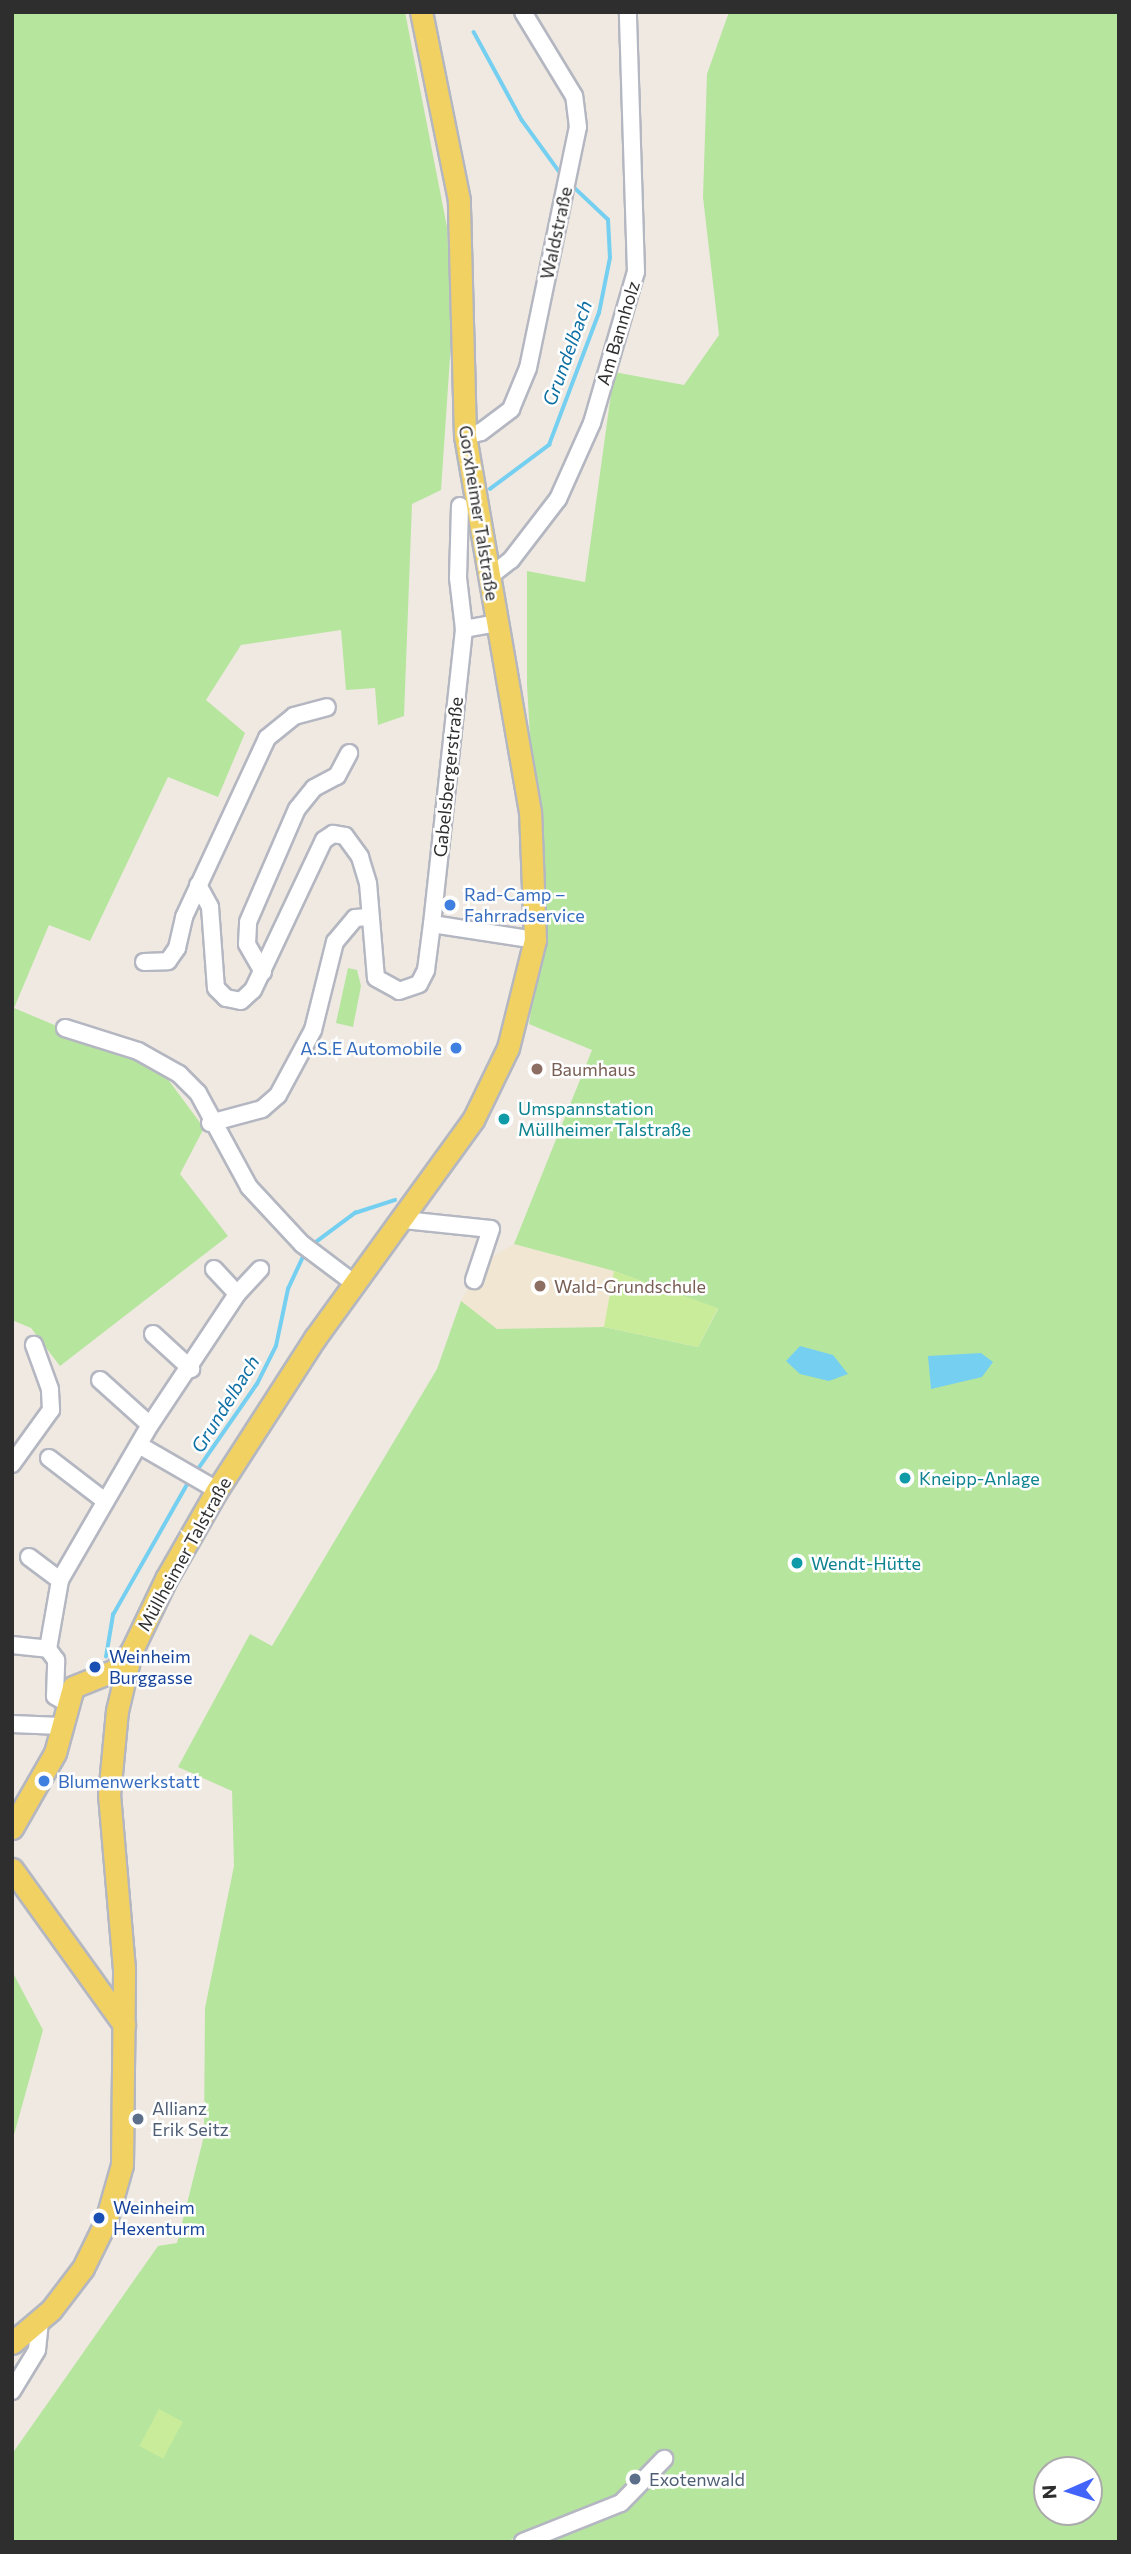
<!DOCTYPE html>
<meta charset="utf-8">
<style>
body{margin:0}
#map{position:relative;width:1131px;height:2554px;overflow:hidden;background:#efe9e1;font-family:Commissioner,sans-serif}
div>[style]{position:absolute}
.education>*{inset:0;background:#f0e6d1}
.green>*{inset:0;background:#b6e59e}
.pitch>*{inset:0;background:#c9ec9a;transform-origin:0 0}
.water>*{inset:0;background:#75cff0}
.stream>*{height:3.5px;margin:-1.75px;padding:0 1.75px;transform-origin:1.75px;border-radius:1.75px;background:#75cff0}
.roads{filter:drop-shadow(2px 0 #b4b7c1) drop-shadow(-2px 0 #b4b7c1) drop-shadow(0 2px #b4b7c1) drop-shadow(0 -2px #b4b7c1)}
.minor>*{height:16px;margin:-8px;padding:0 8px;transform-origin:8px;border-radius:8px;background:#fff}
.major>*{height:21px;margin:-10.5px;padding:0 10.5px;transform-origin:10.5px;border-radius:10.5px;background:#f2d163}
.dots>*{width:19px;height:19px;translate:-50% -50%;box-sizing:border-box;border:4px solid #fff;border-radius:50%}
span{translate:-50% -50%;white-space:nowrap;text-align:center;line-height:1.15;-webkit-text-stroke:5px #fff;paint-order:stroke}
.street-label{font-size:18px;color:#2e2e2e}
.shop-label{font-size:18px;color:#366cbe}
.left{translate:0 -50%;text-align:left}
.right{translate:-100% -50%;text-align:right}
.education-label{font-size:18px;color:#785e54}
.culture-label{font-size:18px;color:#0d838f}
.transit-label{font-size:18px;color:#164399}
.service-label{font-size:18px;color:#4e5e75}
.water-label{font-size:19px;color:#0d6fa3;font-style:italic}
.frame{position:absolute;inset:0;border:14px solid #2e2e2e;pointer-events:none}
.north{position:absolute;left:1033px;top:2456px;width:70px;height:70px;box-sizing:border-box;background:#fff;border:2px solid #ababab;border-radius:50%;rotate:267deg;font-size:19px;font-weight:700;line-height:28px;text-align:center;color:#2e2e2e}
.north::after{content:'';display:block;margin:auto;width:24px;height:32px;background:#4264fb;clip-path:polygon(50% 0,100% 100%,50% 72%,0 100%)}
</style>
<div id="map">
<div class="education">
<i style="clip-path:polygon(514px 1244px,614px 1271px,604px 1327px,497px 1329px,461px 1301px,481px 1264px)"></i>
</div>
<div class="green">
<i style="clip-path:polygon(12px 12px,405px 12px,447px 227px,452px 328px,441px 490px,412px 504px,404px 716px,378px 725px,375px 688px,346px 690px,341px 630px,241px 645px,206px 700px,245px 733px,218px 797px,168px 777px,90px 941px,49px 925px,14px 1008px,161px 1070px,204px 1128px,180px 1174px,228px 1236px,60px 1366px,31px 1328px,12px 1320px)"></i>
<i style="clip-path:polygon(evenodd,729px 12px,1119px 12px,1119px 2542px,524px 2542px,526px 2533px,506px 2542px,12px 2542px,12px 2454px,158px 2246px,177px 2243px,204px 2136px,205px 2008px,234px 1866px,232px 1791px,178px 1767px,250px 1634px,272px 1646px,437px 1369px,461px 1301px,497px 1329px,604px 1327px,698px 1347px,718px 1309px,614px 1271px,514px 1244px,592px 1050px,529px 1024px,542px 941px,527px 685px,527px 571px,585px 582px,614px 372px,684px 385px,719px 335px,703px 197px,707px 74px,729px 12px,1047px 2470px,1089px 2470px,1089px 2512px,1047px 2512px,1047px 2470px)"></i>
<i style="clip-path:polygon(348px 968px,357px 970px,361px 986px,353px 1027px,336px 1023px)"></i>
<i style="clip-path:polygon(12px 1971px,43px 2030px,12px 2142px)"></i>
</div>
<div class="pitch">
<i style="clip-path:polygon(614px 1271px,718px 1308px,698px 1347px,604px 1327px)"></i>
<i style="left:159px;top:2409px;width:27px;height:42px;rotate:28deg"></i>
</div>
<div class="water">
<i style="clip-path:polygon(800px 1346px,833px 1355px,848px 1374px,829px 1381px,800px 1374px,786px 1361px)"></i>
<i style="clip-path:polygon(981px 1353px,993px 1362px,982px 1377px,931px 1389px,928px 1356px)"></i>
</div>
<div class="stream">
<i style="left:474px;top:32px;width:100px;rotate:61.4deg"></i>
<i style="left:522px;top:120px;width:68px;rotate:54deg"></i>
<i style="left:490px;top:489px;width:74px;rotate:-36.7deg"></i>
<i style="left:549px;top:445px;width:141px;rotate:-69.3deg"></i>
<i style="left:599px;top:313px;width:56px;rotate:-78.7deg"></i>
<i style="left:610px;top:258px;width:38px;rotate:-93deg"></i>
<i style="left:608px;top:220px;width:50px;rotate:-136.6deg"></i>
<i style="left:312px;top:1245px;width:54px;rotate:-36.7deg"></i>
<i style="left:355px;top:1213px;width:42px;rotate:-18deg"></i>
<i style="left:196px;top:1472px;width:107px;rotate:-55.3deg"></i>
<i style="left:257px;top:1384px;width:42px;rotate:-63.4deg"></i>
<i style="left:276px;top:1346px;width:58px;rotate:-78.1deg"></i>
<i style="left:288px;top:1289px;width:40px;rotate:-65deg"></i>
<i style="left:106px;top:1657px;width:43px;rotate:-80.5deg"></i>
<i style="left:113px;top:1615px;width:154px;rotate:-60.4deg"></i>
</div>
<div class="roads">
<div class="minor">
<i style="left:465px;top:436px;width:16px;rotate:-14deg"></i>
<i style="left:481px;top:432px;width:38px;rotate:-37deg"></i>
<i style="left:511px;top:409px;width:44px;rotate:-67.5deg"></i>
<i style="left:528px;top:368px;width:246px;rotate:-78.3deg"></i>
<i style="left:578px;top:127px;width:31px;rotate:-97deg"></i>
<i style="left:574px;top:96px;width:98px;rotate:-121.3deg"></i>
<i style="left:489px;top:577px;width:28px;rotate:-38deg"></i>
<i style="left:511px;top:560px;width:77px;rotate:-52.4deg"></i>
<i style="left:558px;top:499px;width:83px;rotate:-65.9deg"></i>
<i style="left:592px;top:423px;width:157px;rotate:-73.8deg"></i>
<i style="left:636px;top:272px;width:260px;rotate:-91.8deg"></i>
<i style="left:464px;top:629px;width:34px;rotate:-10deg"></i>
<i style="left:198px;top:885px;width:25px;rotate:61deg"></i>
<i style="left:210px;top:907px;width:81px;rotate:85.8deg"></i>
<i style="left:216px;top:988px;width:14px;rotate:45deg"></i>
<i style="left:226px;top:998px;width:15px;rotate:11deg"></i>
<i style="left:241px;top:1001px;width:16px;rotate:-43deg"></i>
<i style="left:253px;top:990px;width:166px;rotate:-64.7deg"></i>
<i style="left:324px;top:840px;width:11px;rotate:-34deg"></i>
<i style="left:333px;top:834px;width:12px;rotate:9deg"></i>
<i style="left:345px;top:836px;width:26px;rotate:54deg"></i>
<i style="left:360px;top:857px;width:27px;rotate:73deg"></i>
<i style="left:368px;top:883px;width:95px;rotate:85.2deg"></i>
<i style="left:376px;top:978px;width:26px;rotate:29deg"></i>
<i style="left:399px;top:991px;width:21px;rotate:-19deg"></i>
<i style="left:419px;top:984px;width:16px;rotate:-63deg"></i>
<i style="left:426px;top:970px;width:46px;rotate:-82.6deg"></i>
<i style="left:432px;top:924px;width:297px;rotate:-83.8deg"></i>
<i style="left:464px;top:629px;width:51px;rotate:-96.7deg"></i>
<i style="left:458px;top:578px;width:72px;rotate:-88.4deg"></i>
<i style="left:432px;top:924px;width:104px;rotate:8.8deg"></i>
<i style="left:144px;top:962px;width:24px;rotate:-2deg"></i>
<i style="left:168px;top:961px;width:16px;rotate:-55deg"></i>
<i style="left:177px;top:948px;width:32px;rotate:-77deg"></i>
<i style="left:184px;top:917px;width:197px;rotate:-65.1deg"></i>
<i style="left:267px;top:738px;width:35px;rotate:-39deg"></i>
<i style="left:294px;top:716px;width:34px;rotate:-15deg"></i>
<i style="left:263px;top:972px;width:32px;rotate:-120deg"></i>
<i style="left:247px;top:944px;width:22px;rotate:-87deg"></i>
<i style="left:248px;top:922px;width:123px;rotate:-66.6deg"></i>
<i style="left:297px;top:809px;width:27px;rotate:-51deg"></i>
<i style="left:314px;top:788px;width:26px;rotate:-28deg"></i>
<i style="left:337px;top:776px;width:26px;rotate:-62deg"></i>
<i style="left:65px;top:1028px;width:77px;rotate:17.5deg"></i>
<i style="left:138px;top:1051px;width:47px;rotate:29.3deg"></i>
<i style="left:179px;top:1074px;width:27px;rotate:45deg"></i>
<i style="left:198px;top:1093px;width:107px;rotate:61.5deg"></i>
<i style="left:249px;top:1187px;width:78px;rotate:47.1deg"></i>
<i style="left:302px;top:1244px;width:66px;rotate:37deg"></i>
<i style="left:210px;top:1123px;width:54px;rotate:-15.1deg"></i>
<i style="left:262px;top:1109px;width:21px;rotate:-41deg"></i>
<i style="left:278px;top:1095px;width:74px;rotate:-61.7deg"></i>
<i style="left:313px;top:1030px;width:91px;rotate:-76deg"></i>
<i style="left:335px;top:942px;width:31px;rotate:-50deg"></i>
<i style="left:355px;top:918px;width:15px;rotate:-4deg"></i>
<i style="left:404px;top:1220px;width:87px;rotate:5.9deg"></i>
<i style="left:491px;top:1229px;width:54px;rotate:108.4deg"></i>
<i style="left:214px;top:1269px;width:34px;rotate:47deg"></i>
<i style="left:153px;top:1334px;width:52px;rotate:42.6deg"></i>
<i style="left:100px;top:1380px;width:67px;rotate:42deg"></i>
<i style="left:139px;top:1445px;width:90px;rotate:30deg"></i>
<i style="left:49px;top:1458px;width:71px;rotate:37.5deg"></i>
<i style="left:12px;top:1464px;width:67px;rotate:-54.2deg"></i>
<i style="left:51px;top:1410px;width:21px;rotate:-93deg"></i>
<i style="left:50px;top:1389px;width:47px;rotate:-110deg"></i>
<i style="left:29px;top:1557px;width:39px;rotate:37deg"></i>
<i style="left:12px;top:1645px;width:36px;rotate:6deg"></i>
<i style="left:67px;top:1703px;width:14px;rotate:-150deg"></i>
<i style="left:55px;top:1696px;width:36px;rotate:-88deg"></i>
<i style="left:56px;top:1660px;width:14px;rotate:-126deg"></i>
<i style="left:48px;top:1649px;width:70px;rotate:-80.1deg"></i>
<i style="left:60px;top:1580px;width:179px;rotate:-59.9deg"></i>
<i style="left:150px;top:1425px;width:157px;rotate:-56.4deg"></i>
<i style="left:237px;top:1294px;width:34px;rotate:-47deg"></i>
<i style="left:12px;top:1724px;width:49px;rotate:2.3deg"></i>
<i style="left:12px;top:2391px;width:48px;rotate:-58.6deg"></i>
<i style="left:37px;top:2350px;width:29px;rotate:-84deg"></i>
<i style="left:523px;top:2542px;width:105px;rotate:-21.7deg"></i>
<i style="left:621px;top:2503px;width:62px;rotate:-45.7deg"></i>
</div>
<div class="major">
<i style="left:12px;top:1828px;width:86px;rotate:-60.2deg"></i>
<i style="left:55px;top:1753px;width:68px;rotate:-74.7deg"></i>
<i style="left:73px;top:1687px;width:45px;rotate:-22deg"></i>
<i style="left:115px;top:1670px;width:24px;rotate:-48deg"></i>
<i style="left:12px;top:1869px;width:192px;rotate:54.3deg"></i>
<i style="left:12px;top:2343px;width:51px;rotate:-40.2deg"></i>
<i style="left:51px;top:2310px;width:53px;rotate:-52.7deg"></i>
<i style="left:83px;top:2268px;width:52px;rotate:-63.9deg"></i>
<i style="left:106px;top:2221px;width:58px;rotate:-74.1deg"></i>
<i style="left:122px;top:2165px;width:196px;rotate:-89.4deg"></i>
<i style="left:124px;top:1969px;width:175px;rotate:-94.9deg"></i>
<i style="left:109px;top:1795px;width:84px;rotate:-84.6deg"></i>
<i style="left:117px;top:1711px;width:61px;rotate:-76.7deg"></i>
<i style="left:131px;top:1652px;width:81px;rotate:-64.4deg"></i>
<i style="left:166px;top:1579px;width:103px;rotate:-60.2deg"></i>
<i style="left:217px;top:1490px;width:181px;rotate:-57.2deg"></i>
<i style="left:315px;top:1338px;width:269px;rotate:-54.1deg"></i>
<i style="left:473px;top:1120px;width:80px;rotate:-64.1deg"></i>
<i style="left:508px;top:1048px;width:111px;rotate:-76deg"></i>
<i style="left:535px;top:940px;width:128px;rotate:-92.2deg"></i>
<i style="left:530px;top:812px;width:382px;rotate:-99.8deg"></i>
<i style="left:465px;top:436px;width:236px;rotate:-91.5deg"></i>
<i style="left:459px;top:200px;width:192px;rotate:-101.4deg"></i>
</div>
</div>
<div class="dots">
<i style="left:450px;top:905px;background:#3f7fe0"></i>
<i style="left:456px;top:1048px;background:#3f7fe0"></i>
<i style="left:537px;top:1069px;background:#8d6e63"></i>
<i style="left:504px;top:1119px;background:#0f9aa8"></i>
<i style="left:540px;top:1286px;background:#8d6e63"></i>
<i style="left:905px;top:1478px;background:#0f9aa8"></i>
<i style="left:797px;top:1563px;background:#0f9aa8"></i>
<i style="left:95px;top:1667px;background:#1a4fb4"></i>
<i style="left:44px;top:1781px;background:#3f7fe0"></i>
<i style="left:138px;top:2119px;background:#5c6f8a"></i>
<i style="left:99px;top:2218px;background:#1a4fb4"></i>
<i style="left:635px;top:2479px;background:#5c6f8a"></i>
</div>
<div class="street-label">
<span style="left:556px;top:233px;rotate:-78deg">Waldstraße</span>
<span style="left:618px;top:333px;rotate:-73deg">Am Bannholz</span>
<span style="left:479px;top:513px;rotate:81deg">Gorxheimer Talstraße</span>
<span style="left:448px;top:777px;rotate:-84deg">Gabelsbergerstraße</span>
<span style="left:184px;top:1554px;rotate:-61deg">Müllheimer Talstraße</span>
</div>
<div class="shop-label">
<span class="left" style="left:464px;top:905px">Rad-Camp –<br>Fahrradservice</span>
<span class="right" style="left:442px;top:1048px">A.S.E Automobile</span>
<span class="left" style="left:58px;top:1781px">Blumenwerkstatt</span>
</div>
<div class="education-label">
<span class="left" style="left:551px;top:1069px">Baumhaus</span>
<span class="left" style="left:554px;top:1286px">Wald-Grundschule</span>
</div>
<div class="culture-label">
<span class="left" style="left:518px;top:1119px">Umspannstation<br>Müllheimer Talstraße</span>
<span class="left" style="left:919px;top:1478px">Kneipp-Anlage</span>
<span class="left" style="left:811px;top:1563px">Wendt-Hütte</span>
</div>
<div class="transit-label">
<span class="left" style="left:109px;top:1667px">Weinheim<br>Burggasse</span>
<span class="left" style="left:113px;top:2218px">Weinheim<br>Hexenturm</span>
</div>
<div class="service-label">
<span class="left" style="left:152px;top:2119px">Allianz<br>Erik Seitz</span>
<span class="left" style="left:649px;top:2479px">Exotenwald</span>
</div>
<div class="water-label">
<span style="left:567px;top:353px;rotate:-70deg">Grundelbach</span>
<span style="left:225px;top:1404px;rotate:-58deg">Grundelbach</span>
</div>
<div class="frame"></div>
<div class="north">N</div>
</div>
